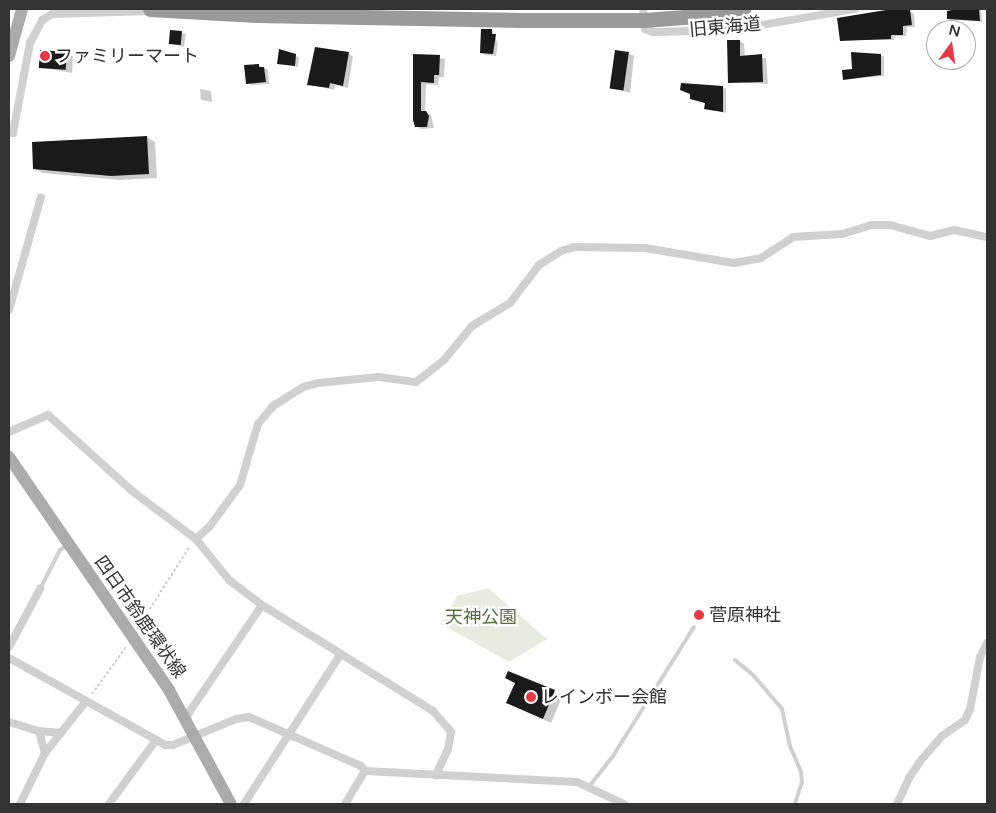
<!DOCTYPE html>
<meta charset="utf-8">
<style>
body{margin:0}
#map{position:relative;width:996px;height:813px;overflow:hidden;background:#fff;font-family:"Varela Round","Noto Sans JP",sans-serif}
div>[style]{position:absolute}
.green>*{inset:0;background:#e6ecdf}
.shadow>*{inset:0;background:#0003}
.building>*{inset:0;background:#1a1a1a;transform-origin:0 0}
.path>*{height:2px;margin-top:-1px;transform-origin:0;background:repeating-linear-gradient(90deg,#cdcdcd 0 2.5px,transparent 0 5px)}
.lane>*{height:4px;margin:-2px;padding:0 2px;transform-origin:2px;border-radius:2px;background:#d0d0d0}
.street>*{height:8px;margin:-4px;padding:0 4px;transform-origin:4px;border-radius:4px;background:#d0d0d0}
.primary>*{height:12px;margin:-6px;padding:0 6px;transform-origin:6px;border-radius:6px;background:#ababab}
.highway>*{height:15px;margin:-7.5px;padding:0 7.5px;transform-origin:7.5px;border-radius:7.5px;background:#9a9a9a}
.dots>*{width:14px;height:14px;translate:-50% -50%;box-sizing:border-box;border:2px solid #fff;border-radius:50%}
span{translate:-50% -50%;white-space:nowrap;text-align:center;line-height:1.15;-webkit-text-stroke:5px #fff;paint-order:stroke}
.street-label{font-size:18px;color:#333}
.poi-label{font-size:18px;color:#333}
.left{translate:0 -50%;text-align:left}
.park-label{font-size:18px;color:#56703f}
.frame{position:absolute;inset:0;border:10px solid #333;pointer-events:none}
.north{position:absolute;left:926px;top:20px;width:50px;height:50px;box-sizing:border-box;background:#fff;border:1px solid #adadad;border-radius:50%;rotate:14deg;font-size:14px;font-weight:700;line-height:20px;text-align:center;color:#333}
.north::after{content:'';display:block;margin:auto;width:18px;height:22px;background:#e63946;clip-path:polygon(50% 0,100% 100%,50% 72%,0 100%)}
</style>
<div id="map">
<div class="green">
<i style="clip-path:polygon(488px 588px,547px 639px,509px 662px,441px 624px,457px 596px)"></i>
</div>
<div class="shadow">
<i style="clip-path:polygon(958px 9px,981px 9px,982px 22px,949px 19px,958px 12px)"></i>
<i style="clip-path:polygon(910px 11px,914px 14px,915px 27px,907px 27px,906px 36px,894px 36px,894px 40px,841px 40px)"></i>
<i style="clip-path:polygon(492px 30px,498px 44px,496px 56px,485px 55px,481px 53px)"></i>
<i style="clip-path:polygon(171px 31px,186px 34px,184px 47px,170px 43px)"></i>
<i style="clip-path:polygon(740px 41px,744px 44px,745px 57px,766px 58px,768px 84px,729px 82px)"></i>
<i style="clip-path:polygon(41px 51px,73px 56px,72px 73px,40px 67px)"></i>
<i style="clip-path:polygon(628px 53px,634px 56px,630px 93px,612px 88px)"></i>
<i style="clip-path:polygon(348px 54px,353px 56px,348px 88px,335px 85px,334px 90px,308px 84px)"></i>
<i style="clip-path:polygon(414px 55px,445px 59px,444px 77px,439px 77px,438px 85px,426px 84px,425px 112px,431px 115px,434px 128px,421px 129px,416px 126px)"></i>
<i style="clip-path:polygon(881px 55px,884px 57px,884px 76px,844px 79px)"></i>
<i style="clip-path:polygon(296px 56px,299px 58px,298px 67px,279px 63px)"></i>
<i style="clip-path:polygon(259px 65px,268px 70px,269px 84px,251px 85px,247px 83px)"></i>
<i style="clip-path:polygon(723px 87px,726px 89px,726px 113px,705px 109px,706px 104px,700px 100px)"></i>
<i style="clip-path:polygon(200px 89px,211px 91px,212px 102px,201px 100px)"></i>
<i style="clip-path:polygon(147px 137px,155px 142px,157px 178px,120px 180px,42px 173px,34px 168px,33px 143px)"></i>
<i style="clip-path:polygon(509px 672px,563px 695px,551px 723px,508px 703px,516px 683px)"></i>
</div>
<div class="building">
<i style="clip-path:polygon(956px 9px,979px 9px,980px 21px,947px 19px,947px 11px)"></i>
<i style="clip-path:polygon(886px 10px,910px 10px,912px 25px,903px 26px,903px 35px,891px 35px,891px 39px,840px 41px,837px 18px)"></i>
<i style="clip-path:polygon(481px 29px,492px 29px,492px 34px,496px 34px,493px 54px,480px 53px)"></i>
<i style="left:170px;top:30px;width:12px;height:14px;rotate:5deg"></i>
<i style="clip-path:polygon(727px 40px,740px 40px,740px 56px,762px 54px,763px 82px,728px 83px)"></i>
<i style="clip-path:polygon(315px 47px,349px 52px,343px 86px,330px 83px,329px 88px,307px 85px)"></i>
<i style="clip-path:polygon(279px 49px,296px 54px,295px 66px,277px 64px)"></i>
<i style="left:40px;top:50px;width:27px;height:18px;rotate:4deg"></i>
<i style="left:615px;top:50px;width:14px;height:39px;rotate:8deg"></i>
<i style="clip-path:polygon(851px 52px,881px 54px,881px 75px,843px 80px,842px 70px,852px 69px)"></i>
<i style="clip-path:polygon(413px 54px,440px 55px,439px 75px,434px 75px,434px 83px,421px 82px,421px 111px,426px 111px,429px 116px,427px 127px,415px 127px,413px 120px)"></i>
<i style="clip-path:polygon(259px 64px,259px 67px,264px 67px,266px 82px,246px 84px,244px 65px)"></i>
<i style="clip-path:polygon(681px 83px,723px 86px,723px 112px,704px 109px,705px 103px,690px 99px,690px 94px,680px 90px)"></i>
<i style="clip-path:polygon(147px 136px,149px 174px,111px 176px,33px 169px,32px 142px)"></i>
<i style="clip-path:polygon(508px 671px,555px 690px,543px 719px,506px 703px,515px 683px,505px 678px)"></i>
</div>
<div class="path">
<i style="left:139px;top:626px;width:95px;rotate:-57.5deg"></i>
<i style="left:92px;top:694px;width:58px;rotate:-54.1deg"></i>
</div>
<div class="lane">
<i style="left:40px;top:589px;width:44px;rotate:-62.9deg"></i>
<i style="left:60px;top:550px;width:7px;rotate:-34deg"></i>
<i style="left:735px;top:660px;width:25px;rotate:40deg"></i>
<i style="left:754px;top:676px;width:43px;rotate:49.7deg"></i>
<i style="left:782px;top:709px;width:38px;rotate:78deg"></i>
<i style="left:790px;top:746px;width:28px;rotate:67deg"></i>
<i style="left:801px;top:772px;width:10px;rotate:84deg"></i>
<i style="left:802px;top:782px;width:23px;rotate:108deg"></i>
<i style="left:588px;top:788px;width:41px;rotate:-52deg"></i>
<i style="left:613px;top:756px;width:152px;rotate:-57.9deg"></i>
</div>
<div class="street">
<i style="left:643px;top:9px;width:20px;rotate:84deg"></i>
<i style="left:645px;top:29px;width:9px;rotate:21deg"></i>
<i style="left:653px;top:32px;width:80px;rotate:-1.4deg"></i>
<i style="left:733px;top:30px;width:124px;rotate:-9.8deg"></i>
<i style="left:9px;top:132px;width:4px;rotate:14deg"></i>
<i style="left:13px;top:133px;width:92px;rotate:-79.3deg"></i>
<i style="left:30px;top:43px;width:26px;rotate:-62deg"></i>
<i style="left:42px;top:20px;width:12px;rotate:-31deg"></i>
<i style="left:52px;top:14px;width:99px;rotate:-1.7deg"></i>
<i style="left:9px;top:310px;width:117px;rotate:-74.2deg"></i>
<i style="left:9px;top:432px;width:43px;rotate:-23.6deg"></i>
<i style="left:48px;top:415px;width:113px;rotate:42.1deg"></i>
<i style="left:132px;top:491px;width:80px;rotate:36.9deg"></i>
<i style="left:196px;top:539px;width:53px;rotate:51.2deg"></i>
<i style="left:229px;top:580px;width:41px;rotate:37.1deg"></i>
<i style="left:262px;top:605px;width:201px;rotate:31.8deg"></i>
<i style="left:433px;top:711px;width:28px;rotate:49deg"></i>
<i style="left:451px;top:732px;width:17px;rotate:100deg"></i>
<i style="left:448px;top:749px;width:29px;rotate:115deg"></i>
<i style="left:196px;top:539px;width:19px;rotate:-43deg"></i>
<i style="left:210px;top:526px;width:51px;rotate:-53.8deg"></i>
<i style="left:240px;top:485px;width:64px;rotate:-73.6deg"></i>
<i style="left:258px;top:424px;width:23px;rotate:-50deg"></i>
<i style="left:273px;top:406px;width:36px;rotate:-32deg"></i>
<i style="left:303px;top:387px;width:16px;rotate:-15deg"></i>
<i style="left:318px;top:383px;width:61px;rotate:-5.6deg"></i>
<i style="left:379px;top:377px;width:37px;rotate:8deg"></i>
<i style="left:416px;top:382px;width:36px;rotate:-38deg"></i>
<i style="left:444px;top:360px;width:44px;rotate:-50.5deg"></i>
<i style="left:472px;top:326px;width:44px;rotate:-31.2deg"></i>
<i style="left:510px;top:303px;width:48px;rotate:-52.7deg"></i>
<i style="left:539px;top:265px;width:26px;rotate:-32deg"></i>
<i style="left:561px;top:251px;width:14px;rotate:-17deg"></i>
<i style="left:574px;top:247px;width:71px;rotate:0.8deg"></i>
<i style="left:645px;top:248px;width:90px;rotate:9.6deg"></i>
<i style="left:734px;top:263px;width:27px;rotate:-10deg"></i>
<i style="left:761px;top:258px;width:38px;rotate:-33deg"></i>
<i style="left:793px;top:237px;width:49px;rotate:-3.5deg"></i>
<i style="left:842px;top:234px;width:30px;rotate:-17deg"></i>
<i style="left:871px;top:225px;width:19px"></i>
<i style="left:890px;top:225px;width:41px;rotate:15.4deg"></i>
<i style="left:930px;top:236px;width:25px;rotate:-14deg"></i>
<i style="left:954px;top:230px;width:34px;rotate:12deg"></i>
<i style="left:9px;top:647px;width:66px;rotate:-61.9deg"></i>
<i style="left:9px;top:658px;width:179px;rotate:29.1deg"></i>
<i style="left:165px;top:745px;width:8px"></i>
<i style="left:173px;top:745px;width:68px;rotate:-22.4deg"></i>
<i style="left:236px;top:719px;width:13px;rotate:-9deg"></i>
<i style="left:249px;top:717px;width:122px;rotate:23.6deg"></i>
<i style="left:361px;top:766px;width:6px;rotate:51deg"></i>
<i style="left:365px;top:771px;width:212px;rotate:3deg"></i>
<i style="left:577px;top:782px;width:52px;rotate:25.1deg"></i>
<i style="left:186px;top:717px;width:135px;rotate:-55.8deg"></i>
<i style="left:9px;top:722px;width:31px;rotate:17deg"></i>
<i style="left:39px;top:731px;width:22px;rotate:5deg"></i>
<i style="left:39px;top:731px;width:23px;rotate:75deg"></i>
<i style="left:20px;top:804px;width:57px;rotate:-63.9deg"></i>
<i style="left:45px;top:753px;width:66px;rotate:-51.7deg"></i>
<i style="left:109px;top:804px;width:79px;rotate:-53.7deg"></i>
<i style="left:244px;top:804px;width:177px;rotate:-57.2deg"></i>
<i style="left:345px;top:804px;width:39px;rotate:-59deg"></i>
<i style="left:897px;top:804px;width:29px;rotate:-65deg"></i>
<i style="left:909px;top:778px;width:23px;rotate:-56deg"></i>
<i style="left:922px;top:759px;width:30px;rotate:-49deg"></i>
<i style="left:942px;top:736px;width:28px;rotate:-35deg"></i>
<i style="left:965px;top:720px;width:12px;rotate:-66deg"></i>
<i style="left:970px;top:709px;width:53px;rotate:-79.1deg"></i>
<i style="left:980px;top:657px;width:16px;rotate:-63deg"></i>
</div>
<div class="primary">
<i style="left:9px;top:56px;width:49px;rotate:-74.5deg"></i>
<i style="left:9px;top:457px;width:283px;rotate:55.5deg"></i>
<i style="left:169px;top:690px;width:130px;rotate:61.5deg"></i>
</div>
<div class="highway">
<i style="left:150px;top:9px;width:107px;rotate:3.2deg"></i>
<i style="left:257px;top:15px;width:264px;rotate:1.1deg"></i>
<i style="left:521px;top:20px;width:123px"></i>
<i style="left:644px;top:20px;width:66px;rotate:-4.3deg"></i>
<i style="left:710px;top:15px;width:34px;rotate:-10deg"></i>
</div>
<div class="dots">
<i style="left:45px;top:56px;background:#e63946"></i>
<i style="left:699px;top:615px;background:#e63946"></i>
<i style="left:531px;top:697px;background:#e63946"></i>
</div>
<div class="street-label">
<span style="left:725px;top:27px;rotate:-5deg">旧東海道</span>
<span style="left:140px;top:617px;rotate:55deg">四日市鈴鹿環状線</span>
</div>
<div class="poi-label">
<span class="left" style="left:55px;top:56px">ファミリーマート</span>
<span class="left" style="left:709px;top:615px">菅原神社</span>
<span class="left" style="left:541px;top:697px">レインボー会館</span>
</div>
<div class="park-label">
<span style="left:481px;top:617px">天神公園</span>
</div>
<div class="frame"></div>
<div class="north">N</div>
</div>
